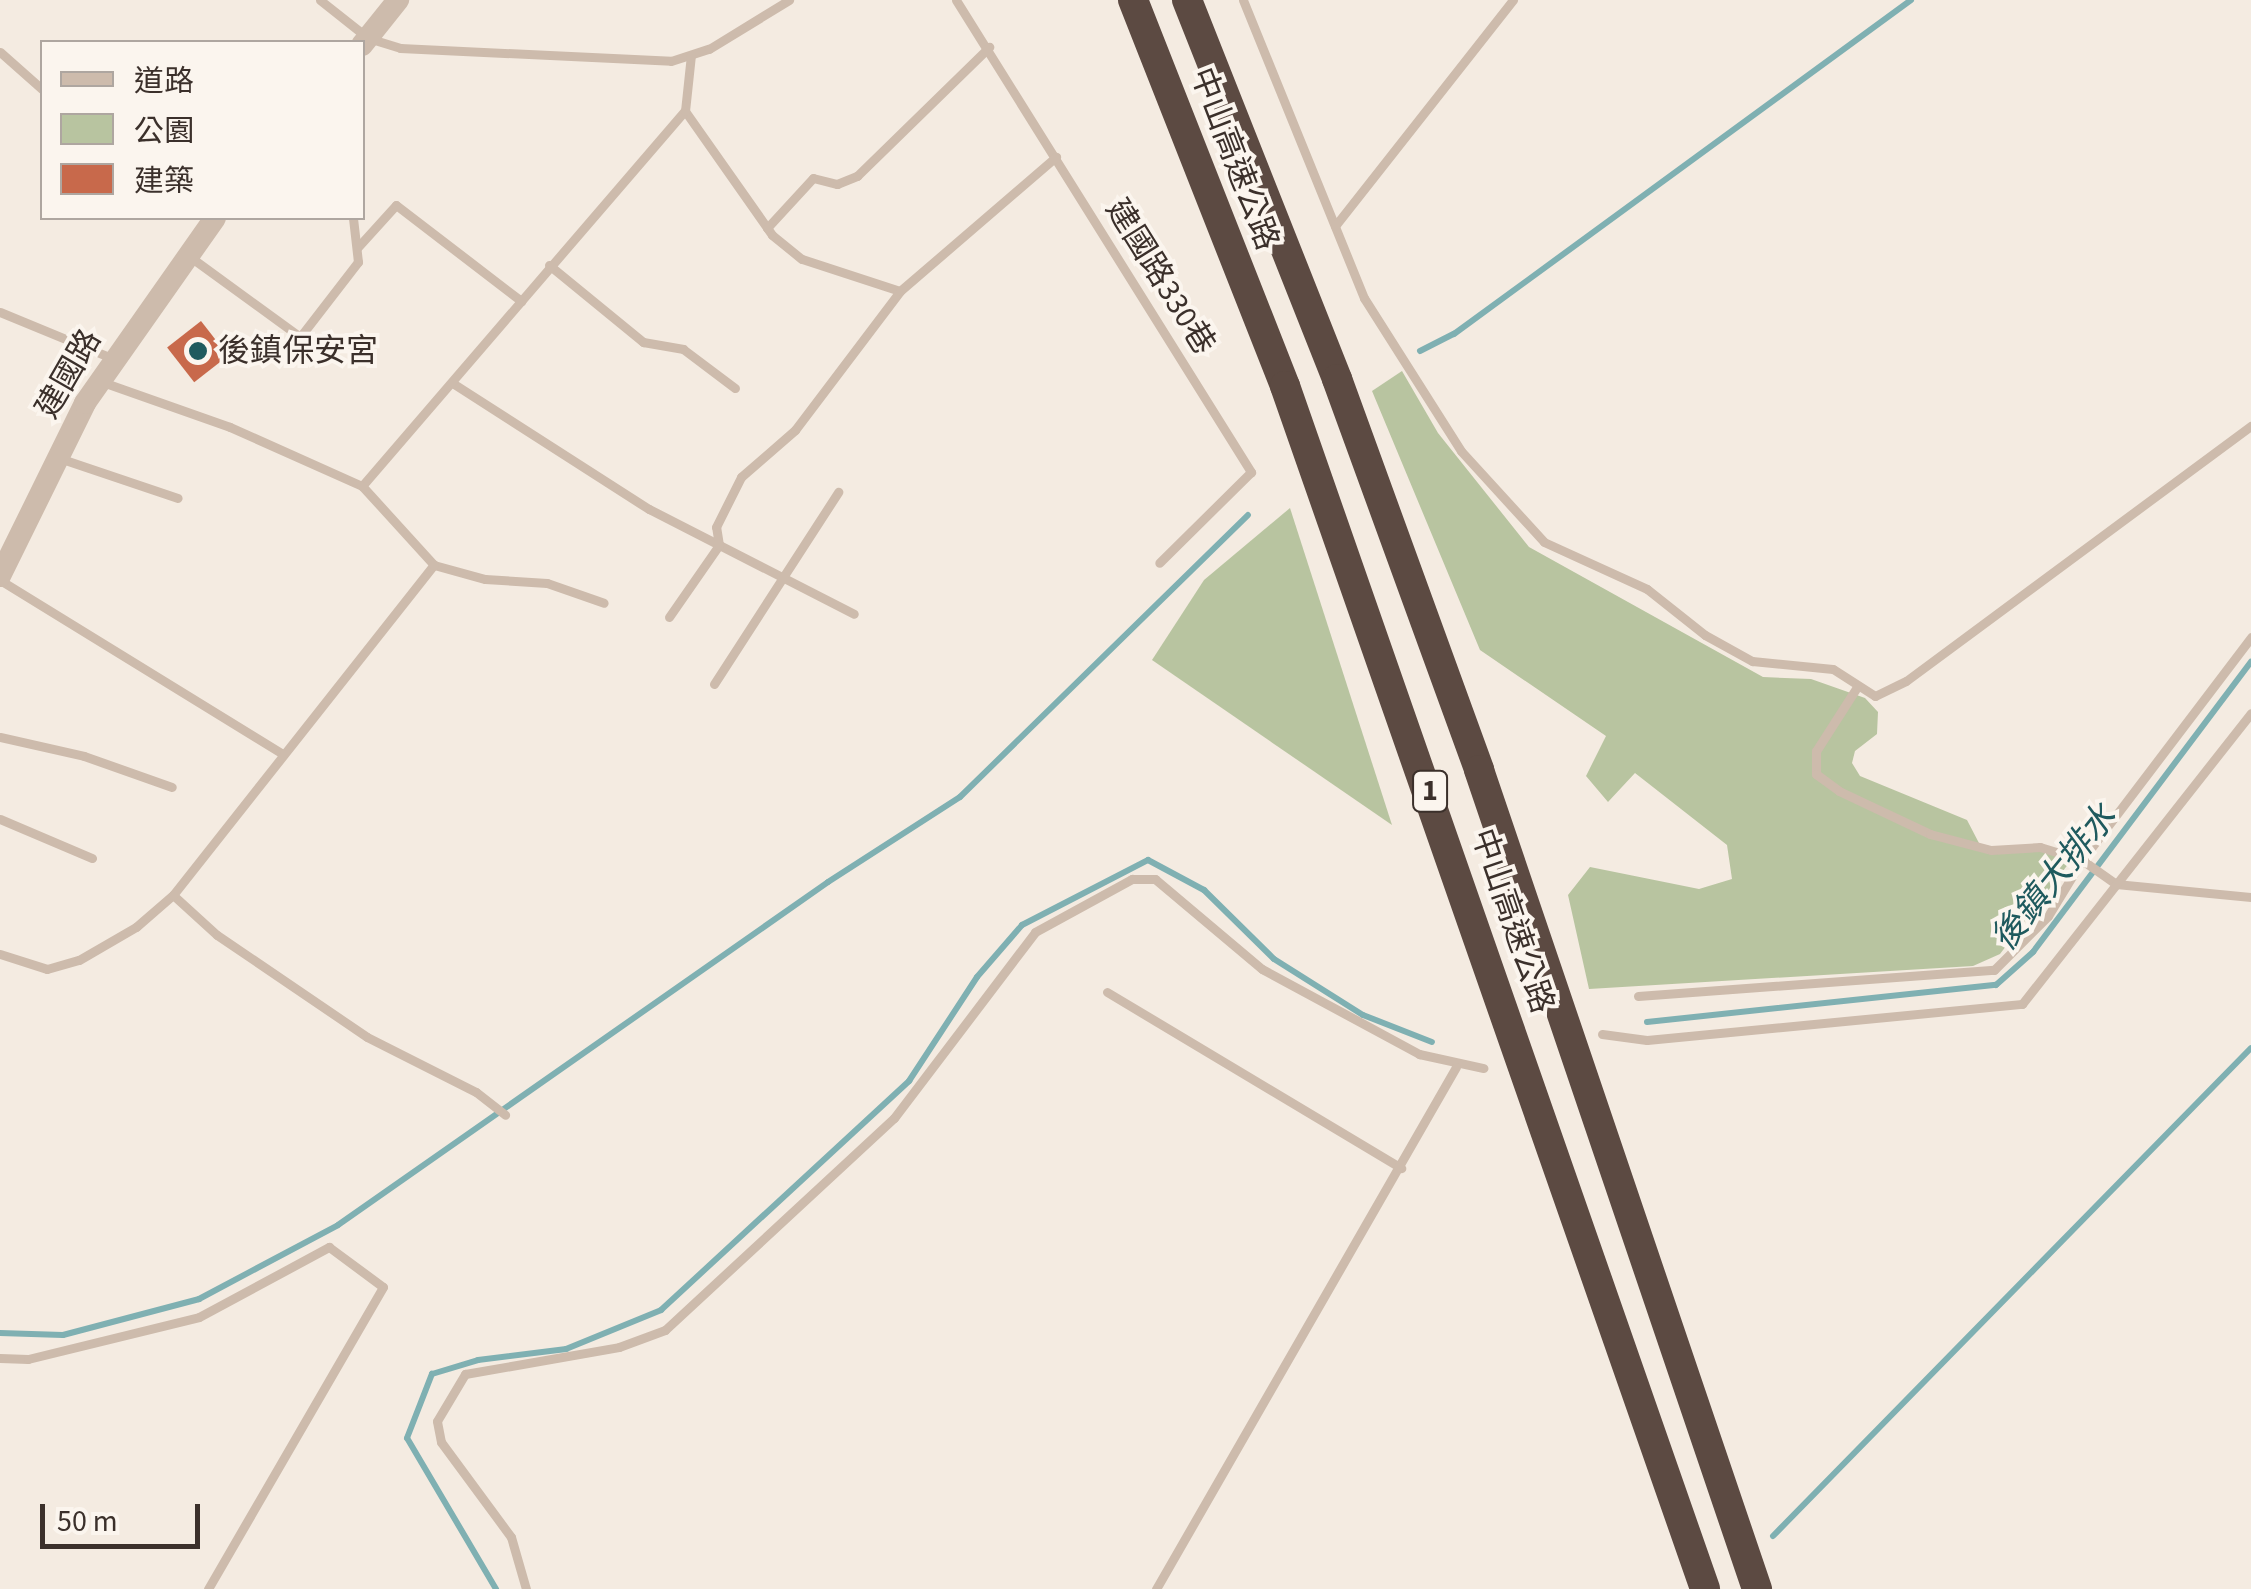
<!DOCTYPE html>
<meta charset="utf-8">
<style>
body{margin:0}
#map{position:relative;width:2251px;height:1589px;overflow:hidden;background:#f4ebe1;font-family:"Source Sans 3","Noto Sans TC",sans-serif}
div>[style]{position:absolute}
.green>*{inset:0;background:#b8c4a0}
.stream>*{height:6px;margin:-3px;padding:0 3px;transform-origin:3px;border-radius:3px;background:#7fb0b2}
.building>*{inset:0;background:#c8694b;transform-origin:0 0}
.service>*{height:9px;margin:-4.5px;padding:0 4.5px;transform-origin:4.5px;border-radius:4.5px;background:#cdbbac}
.tertiary>*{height:22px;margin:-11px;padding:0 11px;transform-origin:11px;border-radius:11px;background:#cdbbac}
.motorway>*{height:30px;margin:-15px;padding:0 15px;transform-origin:15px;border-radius:15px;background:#5c4a42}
.dots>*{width:28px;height:28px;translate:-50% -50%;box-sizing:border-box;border:5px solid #fbf5ee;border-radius:50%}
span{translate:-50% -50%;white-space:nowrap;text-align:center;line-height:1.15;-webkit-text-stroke:8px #fbf5ee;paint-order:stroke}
.shield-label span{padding:2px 8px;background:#fbf5ee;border:2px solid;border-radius:8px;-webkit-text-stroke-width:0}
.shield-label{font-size:30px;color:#3b302b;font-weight:700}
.street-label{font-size:32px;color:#3b302b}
.poi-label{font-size:32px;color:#3b302b}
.left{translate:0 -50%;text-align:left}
.water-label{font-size:35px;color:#1f5a5e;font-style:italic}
.legend{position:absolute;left:40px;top:40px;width:325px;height:180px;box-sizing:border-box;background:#fbf5ee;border:2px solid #aea6a0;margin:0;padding:12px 18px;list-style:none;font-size:30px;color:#3b302b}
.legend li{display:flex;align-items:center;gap:20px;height:50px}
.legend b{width:50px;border:2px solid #aea6a0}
.scale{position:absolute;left:40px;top:1504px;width:160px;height:45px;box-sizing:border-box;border:5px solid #3b302b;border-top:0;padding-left:12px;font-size:30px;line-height:35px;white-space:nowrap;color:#3b302b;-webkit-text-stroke:8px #fbf5ee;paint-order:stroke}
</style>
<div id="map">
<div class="green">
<i style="clip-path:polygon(1402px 371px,1438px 433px,1529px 547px,1763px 677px,1811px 679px,1865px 698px,1878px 712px,1877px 734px,1855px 751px,1852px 763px,1860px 776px,1967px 820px,1980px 845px,2059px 853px,2069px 863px,2000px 954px,1973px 966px,1589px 989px,1568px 895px,1590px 867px,1699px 889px,1732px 879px,1727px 845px,1635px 773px,1608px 802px,1586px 776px,1606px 736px,1480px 650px,1372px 391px)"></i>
<i style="clip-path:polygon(1290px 508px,1392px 825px,1152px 660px,1204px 580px)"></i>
</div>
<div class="stream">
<i style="left:1420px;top:351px;width:38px;rotate:-27deg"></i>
<i style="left:1454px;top:334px;width:566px;rotate:-36.16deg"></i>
<i style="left:1647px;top:1022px;width:351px;rotate:-6.1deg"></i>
<i style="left:1996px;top:985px;width:50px;rotate:-41.7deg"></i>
<i style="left:2033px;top:952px;width:363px;rotate:-53.1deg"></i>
<i style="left:0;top:1333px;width:63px;rotate:1.8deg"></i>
<i style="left:63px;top:1335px;width:141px;rotate:-14.8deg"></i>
<i style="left:199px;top:1299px;width:157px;rotate:-28deg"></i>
<i style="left:338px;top:1225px;width:598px;rotate:-34.99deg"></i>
<i style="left:828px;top:882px;width:157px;rotate:-32.8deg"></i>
<i style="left:960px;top:797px;width:403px;rotate:-44.4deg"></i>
<i style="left:1773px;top:1536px;width:683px;rotate:-45.59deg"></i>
<i style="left:496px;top:1589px;width:175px;rotate:-120.5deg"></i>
<i style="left:407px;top:1438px;width:69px;rotate:-68.7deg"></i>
<i style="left:432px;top:1374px;width:48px;rotate:-16.9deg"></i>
<i style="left:478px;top:1360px;width:89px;rotate:-7.1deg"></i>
<i style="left:566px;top:1349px;width:103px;rotate:-22.3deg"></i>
<i style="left:661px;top:1310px;width:338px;rotate:-42.7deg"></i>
<i style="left:909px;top:1081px;width:124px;rotate:-56.8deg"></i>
<i style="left:977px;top:977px;width:69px;rotate:-49.1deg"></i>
<i style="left:1022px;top:925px;width:142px;rotate:-27.3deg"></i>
<i style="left:1148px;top:860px;width:64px;rotate:28.2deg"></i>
<i style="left:1204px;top:890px;width:98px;rotate:44.6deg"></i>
<i style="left:1274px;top:959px;width:105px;rotate:32.2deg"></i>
<i style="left:1363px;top:1015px;width:74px;rotate:21.4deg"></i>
</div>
<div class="building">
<i style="left:201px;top:321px;width:44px;height:43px;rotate:52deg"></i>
</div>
<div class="service">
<i style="left:320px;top:0;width:61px;rotate:38.4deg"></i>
<i style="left:368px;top:38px;width:34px;rotate:17deg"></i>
<i style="left:400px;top:48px;width:271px;rotate:2.7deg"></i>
<i style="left:671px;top:61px;width:40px;rotate:-18deg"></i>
<i style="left:709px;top:49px;width:94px;rotate:-31.5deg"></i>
<i style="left:956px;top:0;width:557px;rotate:57.99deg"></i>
<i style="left:1251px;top:472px;width:129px;rotate:135.3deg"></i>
<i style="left:1243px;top:0;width:322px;rotate:67.9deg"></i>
<i style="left:1364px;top:298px;width:181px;rotate:57.6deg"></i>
<i style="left:1461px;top:451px;width:123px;rotate:47.6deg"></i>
<i style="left:1544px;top:542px;width:113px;rotate:24.5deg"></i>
<i style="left:1647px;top:589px;width:74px;rotate:38.4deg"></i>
<i style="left:1705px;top:635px;width:54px;rotate:29deg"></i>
<i style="left:1752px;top:661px;width:81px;rotate:5.6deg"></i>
<i style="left:1833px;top:669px;width:50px;rotate:32.7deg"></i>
<i style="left:1875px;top:696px;width:34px;rotate:-26deg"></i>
<i style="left:1906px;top:681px;width:429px;rotate:-36.5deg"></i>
<i style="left:0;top:52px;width:56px;rotate:41.4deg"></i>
<i style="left:685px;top:111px;width:151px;rotate:54.9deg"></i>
<i style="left:772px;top:235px;width:38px;rotate:39deg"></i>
<i style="left:802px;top:259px;width:103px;rotate:18.1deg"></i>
<i style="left:1335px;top:226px;width:288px;rotate:-51.8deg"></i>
<i style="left:767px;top:228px;width:68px;rotate:-47.4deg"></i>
<i style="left:813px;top:178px;width:25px;rotate:14deg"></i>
<i style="left:837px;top:184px;width:22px;rotate:-22deg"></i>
<i style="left:857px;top:176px;width:185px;rotate:-44.3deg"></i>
<i style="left:357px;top:248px;width:58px;rotate:-47.8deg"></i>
<i style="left:396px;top:205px;width:158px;rotate:37.5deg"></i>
<i style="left:189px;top:256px;width:137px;rotate:36.1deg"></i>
<i style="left:300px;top:337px;width:95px;rotate:-52.3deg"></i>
<i style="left:358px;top:262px;width:44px;rotate:-96.5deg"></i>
<i style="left:549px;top:265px;width:122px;rotate:39.3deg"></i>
<i style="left:643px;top:342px;width:41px;rotate:9.9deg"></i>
<i style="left:683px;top:349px;width:65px;rotate:36.9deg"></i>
<i style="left:0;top:312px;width:123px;rotate:22.4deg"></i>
<i style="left:454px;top:384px;width:232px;rotate:32.7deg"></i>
<i style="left:649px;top:509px;width:230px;rotate:27.1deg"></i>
<i style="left:62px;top:459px;width:122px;rotate:18.6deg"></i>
<i style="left:362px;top:486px;width:495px;rotate:-49.3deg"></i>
<i style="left:685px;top:111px;width:56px;rotate:-83.9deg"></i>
<i style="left:434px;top:565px;width:53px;rotate:15.4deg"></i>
<i style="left:485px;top:579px;width:62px;rotate:3.7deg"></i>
<i style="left:547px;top:583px;width:60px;rotate:19.3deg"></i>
<i style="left:0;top:580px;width:332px;rotate:31.6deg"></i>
<i style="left:669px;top:617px;width:88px;rotate:-55.2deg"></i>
<i style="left:719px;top:545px;width:18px;rotate:-99deg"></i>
<i style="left:716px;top:527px;width:56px;rotate:-63.4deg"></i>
<i style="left:741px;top:477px;width:72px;rotate:-41deg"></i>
<i style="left:795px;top:430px;width:174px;rotate:-52.9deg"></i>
<i style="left:900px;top:291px;width:206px;rotate:-40.7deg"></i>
<i style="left:714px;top:684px;width:229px;rotate:-57.1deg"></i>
<i style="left:1857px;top:687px;width:76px;rotate:122.6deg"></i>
<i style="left:1816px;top:751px;width:23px;rotate:90deg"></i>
<i style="left:1816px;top:774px;width:29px;rotate:36deg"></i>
<i style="left:1839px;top:791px;width:101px;rotate:25.3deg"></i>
<i style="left:1930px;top:834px;width:63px;rotate:14.7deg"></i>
<i style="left:1991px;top:850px;width:49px;rotate:-3.5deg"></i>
<i style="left:2040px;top:847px;width:44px;rotate:17.2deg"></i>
<i style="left:2082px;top:860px;width:42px;rotate:35.2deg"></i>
<i style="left:2116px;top:884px;width:136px;rotate:5.5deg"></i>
<i style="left:0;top:737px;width:86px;rotate:12.7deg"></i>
<i style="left:84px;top:756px;width:93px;rotate:19.4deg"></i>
<i style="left:0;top:819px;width:100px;rotate:23deg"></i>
<i style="left:173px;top:895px;width:59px;rotate:42.3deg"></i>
<i style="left:217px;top:935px;width:181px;rotate:34.2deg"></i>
<i style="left:367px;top:1037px;width:122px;rotate:26.8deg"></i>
<i style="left:476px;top:1092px;width:37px;rotate:38deg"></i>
<i style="left:0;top:954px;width:49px;rotate:17.7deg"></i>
<i style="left:47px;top:969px;width:33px;rotate:-16deg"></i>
<i style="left:79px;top:960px;width:66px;rotate:-30.1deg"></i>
<i style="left:136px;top:927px;width:49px;rotate:-40.9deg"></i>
<i style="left:173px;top:895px;width:421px;rotate:-51.7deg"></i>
<i style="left:434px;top:565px;width:107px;rotate:-132.3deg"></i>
<i style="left:362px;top:486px;width:145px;rotate:-155.9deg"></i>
<i style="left:230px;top:427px;width:136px;rotate:-160.6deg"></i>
<i style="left:1107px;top:992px;width:343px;rotate:30.9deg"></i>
<i style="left:1638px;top:996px;width:357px;rotate:-4.2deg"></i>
<i style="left:1994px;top:970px;width:76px;rotate:-45deg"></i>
<i style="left:2048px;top:916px;width:66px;rotate:-58.7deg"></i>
<i style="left:2082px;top:860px;width:280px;rotate:-52.8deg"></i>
<i style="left:1602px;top:1034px;width:45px;rotate:7.6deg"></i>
<i style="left:1647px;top:1040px;width:377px;rotate:-5.5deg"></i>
<i style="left:2022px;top:1004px;width:370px;rotate:-51.8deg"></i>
<i style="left:0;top:1358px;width:28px;rotate:2deg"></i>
<i style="left:28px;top:1359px;width:176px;rotate:-13.8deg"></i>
<i style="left:199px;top:1317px;width:148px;rotate:-28.3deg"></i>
<i style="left:329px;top:1247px;width:67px;rotate:36.5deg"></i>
<i style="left:383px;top:1287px;width:349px;rotate:120.1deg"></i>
<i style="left:526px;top:1589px;width:54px;rotate:-106.1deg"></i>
<i style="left:511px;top:1537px;width:118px;rotate:-126.4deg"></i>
<i style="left:441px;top:1442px;width:21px;rotate:-101deg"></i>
<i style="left:437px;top:1421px;width:55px;rotate:-59.2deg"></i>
<i style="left:465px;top:1374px;width:156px;rotate:-9.9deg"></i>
<i style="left:619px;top:1347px;width:49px;rotate:-20.3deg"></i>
<i style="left:665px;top:1330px;width:312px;rotate:-42.8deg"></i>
<i style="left:894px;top:1118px;width:233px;rotate:-52.8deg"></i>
<i style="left:1035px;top:932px;width:111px;rotate:-28.7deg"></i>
<i style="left:1132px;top:879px;width:23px"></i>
<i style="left:1155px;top:879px;width:140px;rotate:40.1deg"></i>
<i style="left:1262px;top:969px;width:179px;rotate:28.4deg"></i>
<i style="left:1419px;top:1054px;width:66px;rotate:12.3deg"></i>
<i style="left:1156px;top:1589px;width:602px;rotate:-60.11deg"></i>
</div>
<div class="tertiary">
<i style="left:362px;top:45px;width:58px;rotate:-51.3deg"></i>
<i style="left:0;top:576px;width:193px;rotate:-63.8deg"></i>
<i style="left:85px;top:403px;width:226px;rotate:-54.9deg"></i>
</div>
<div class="motorway">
<i style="left:1133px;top:0;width:415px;rotate:68.5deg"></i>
<i style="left:1285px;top:386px;width:1274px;rotate:70.75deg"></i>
<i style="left:1187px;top:0;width:408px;rotate:68.4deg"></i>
<i style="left:1337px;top:379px;width:416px;rotate:70deg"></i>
<i style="left:1479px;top:770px;width:865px;rotate:71.25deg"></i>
</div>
<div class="dots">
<i style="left:198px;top:351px;background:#1f5a5e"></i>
</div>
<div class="shield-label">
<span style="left:1430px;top:791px">1</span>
</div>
<div class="street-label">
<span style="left:1234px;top:159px;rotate:69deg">中山高速公路</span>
<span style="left:1160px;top:277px;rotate:58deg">建國路330巷</span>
<span style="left:69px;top:374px;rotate:-60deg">建國路</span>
<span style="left:1512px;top:921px;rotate:71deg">中山高速公路</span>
</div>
<div class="poi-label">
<span class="left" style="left:218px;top:351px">後鎮保安宮</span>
</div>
<div class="water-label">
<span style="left:2054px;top:878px;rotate:-51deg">後鎮大排水</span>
</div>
<ul class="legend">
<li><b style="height:12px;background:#cdbbac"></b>道路</li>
<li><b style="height:28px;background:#b8c4a0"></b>公園</li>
<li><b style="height:28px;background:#c8694b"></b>建築</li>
</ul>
<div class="scale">50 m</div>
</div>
